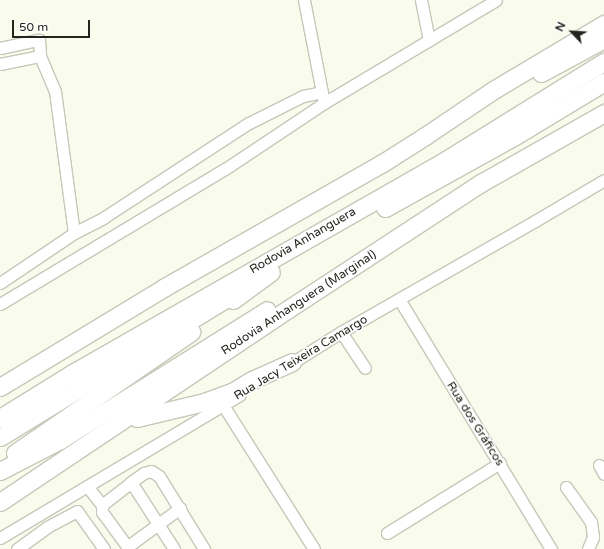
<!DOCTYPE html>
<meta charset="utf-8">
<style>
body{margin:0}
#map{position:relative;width:604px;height:549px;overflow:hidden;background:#f9fcec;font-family:"Varela Round",sans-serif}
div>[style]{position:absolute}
.roads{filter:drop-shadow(1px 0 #c5c8b9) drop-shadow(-1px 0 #c5c8b9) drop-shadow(0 1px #c5c8b9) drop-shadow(0 -1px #c5c8b9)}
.minor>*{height:11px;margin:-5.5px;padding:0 5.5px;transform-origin:5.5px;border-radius:5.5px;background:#fff}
.highway>*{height:17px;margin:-8.5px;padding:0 8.5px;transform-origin:8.5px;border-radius:8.5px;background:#fff}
span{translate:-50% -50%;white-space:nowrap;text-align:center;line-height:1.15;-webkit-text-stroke:3.5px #fff;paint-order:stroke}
.street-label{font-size:12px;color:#23241e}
.north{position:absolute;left:552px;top:12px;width:40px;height:40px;-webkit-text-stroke:3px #fff;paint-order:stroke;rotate:295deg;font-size:11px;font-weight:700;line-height:16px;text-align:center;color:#23241e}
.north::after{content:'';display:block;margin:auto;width:14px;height:18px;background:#23241e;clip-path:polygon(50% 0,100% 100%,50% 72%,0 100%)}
.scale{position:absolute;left:12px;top:20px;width:78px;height:18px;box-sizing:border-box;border:2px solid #23241e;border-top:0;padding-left:5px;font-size:12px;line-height:14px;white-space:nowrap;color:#23241e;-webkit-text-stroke:3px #fff;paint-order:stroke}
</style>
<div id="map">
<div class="roads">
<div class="minor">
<i style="left:304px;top:0;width:100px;rotate:79deg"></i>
<i style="left:421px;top:0;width:41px;rotate:78.7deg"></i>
<i style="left:0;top:48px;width:40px;rotate:-12deg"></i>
<i style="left:39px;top:40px;width:16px;rotate:86deg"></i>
<i style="left:40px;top:56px;width:38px;rotate:67deg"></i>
<i style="left:55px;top:91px;width:143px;rotate:82.4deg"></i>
<i style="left:0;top:64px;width:41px;rotate:-11.3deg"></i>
<i style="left:0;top:283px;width:89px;rotate:-34deg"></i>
<i style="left:74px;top:233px;width:33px;rotate:-27deg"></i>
<i style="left:103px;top:218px;width:174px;rotate:-33.1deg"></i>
<i style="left:249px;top:123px;width:60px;rotate:-26.6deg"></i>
<i style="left:303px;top:96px;width:19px;rotate:-12deg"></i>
<i style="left:399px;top:299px;width:293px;rotate:58.7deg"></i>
<i style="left:0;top:304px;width:262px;rotate:-31deg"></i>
<i style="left:225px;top:169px;width:119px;rotate:-33.7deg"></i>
<i style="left:324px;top:103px;width:200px;rotate:-30.9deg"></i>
<i style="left:341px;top:332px;width:43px;rotate:56.3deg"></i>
<i style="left:287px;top:366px;width:64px;rotate:-32.2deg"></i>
<i style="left:341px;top:332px;width:224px;rotate:-29.8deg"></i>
<i style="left:535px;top:221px;width:80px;rotate:-30.7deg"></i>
<i style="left:223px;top:405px;width:170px;rotate:57.7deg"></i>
<i style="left:599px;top:465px;width:10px;rotate:61deg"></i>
<i style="left:131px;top:482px;width:80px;rotate:57.3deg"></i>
<i style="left:87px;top:486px;width:24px;rotate:52deg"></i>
<i style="left:566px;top:487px;width:43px;rotate:54.5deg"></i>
<i style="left:591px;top:522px;width:15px;rotate:82deg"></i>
<i style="left:593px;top:537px;width:13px;rotate:113deg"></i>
<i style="left:387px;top:533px;width:133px;rotate:-31.8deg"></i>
<i style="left:0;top:538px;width:279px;rotate:-30.8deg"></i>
<i style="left:127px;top:547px;width:66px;rotate:-36.3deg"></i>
<i style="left:17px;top:549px;width:37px;rotate:-36deg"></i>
<i style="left:47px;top:527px;width:34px;rotate:-28deg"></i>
<i style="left:77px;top:511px;width:47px;rotate:54.6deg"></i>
<i style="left:129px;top:549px;width:46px;rotate:-126.1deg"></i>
<i style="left:102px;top:512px;width:7px;rotate:-90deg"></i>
<i style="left:102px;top:505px;width:37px;rotate:-38deg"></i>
<i style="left:131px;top:482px;width:16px;rotate:-35deg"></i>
<i style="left:144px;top:473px;width:7px;rotate:-16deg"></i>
<i style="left:151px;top:471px;width:9px;rotate:32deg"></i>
<i style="left:159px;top:476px;width:86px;rotate:58.3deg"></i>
</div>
<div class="highway">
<i style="left:541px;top:73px;width:72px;rotate:-28.4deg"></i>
<i style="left:385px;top:208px;width:149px;rotate:-29deg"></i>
<i style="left:515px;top:136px;width:104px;rotate:-31.2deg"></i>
<i style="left:233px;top:300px;width:47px;rotate:-36.4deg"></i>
<i style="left:0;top:387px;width:193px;rotate:-31.2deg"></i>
<i style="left:165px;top:287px;width:249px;rotate:-29.7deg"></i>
<i style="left:381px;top:164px;width:52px;rotate:-32.5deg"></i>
<i style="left:425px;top:136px;width:84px;rotate:-33.9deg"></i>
<i style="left:495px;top:89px;width:127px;rotate:-30.8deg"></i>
<i style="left:0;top:418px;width:84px;rotate:-31.8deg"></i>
<i style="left:71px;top:374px;width:426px;rotate:-29.7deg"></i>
<i style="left:441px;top:163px;width:192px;rotate:-31.8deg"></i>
<i style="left:137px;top:418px;width:69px;rotate:-13.4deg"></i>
<i style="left:204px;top:402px;width:30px;rotate:-20deg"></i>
<i style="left:232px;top:392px;width:23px;rotate:-31deg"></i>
<i style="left:252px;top:380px;width:44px;rotate:-24.2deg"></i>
<i style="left:0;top:437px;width:281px;rotate:-31.5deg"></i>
<i style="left:15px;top:453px;width:214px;rotate:-34.5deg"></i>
<i style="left:0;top:471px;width:68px;rotate:-27.3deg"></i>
<i style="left:60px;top:440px;width:244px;rotate:-32.1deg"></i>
<i style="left:0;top:502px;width:332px;rotate:-33.8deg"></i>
<i style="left:276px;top:317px;width:245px;rotate:-33.2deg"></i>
<i style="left:481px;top:183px;width:142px;rotate:-29.6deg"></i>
</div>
</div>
<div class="street-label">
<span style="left:303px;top:241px;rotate:-30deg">Rodovia Anhanguera</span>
<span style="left:299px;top:303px;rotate:-33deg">Rodovia Anhanguera (Marginal)</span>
<span style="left:301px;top:358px;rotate:-31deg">Rua Jacy Teixeira Camargo</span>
<span style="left:475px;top:424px;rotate:58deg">Rua dos Gráficos</span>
</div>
<div class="north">N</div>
<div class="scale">50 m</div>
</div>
